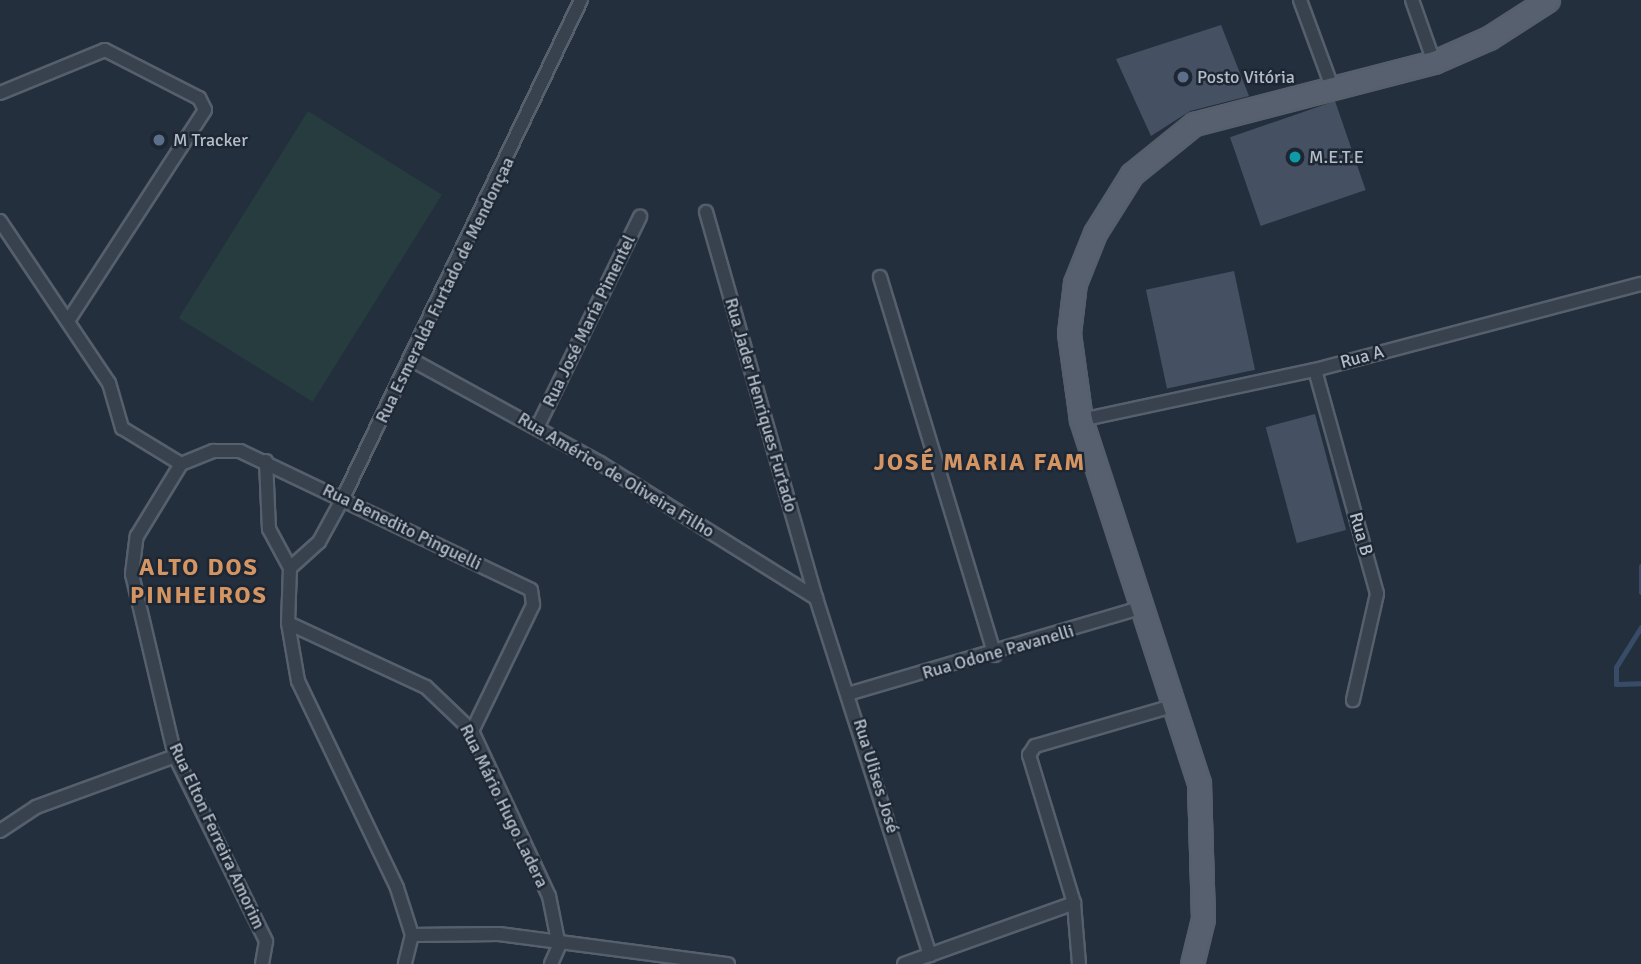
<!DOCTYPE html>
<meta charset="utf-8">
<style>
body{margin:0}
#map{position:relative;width:1641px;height:964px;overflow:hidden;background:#242f3e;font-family:Signika,sans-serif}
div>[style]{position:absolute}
.green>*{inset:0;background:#263c3f;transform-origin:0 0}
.stream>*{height:5px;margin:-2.5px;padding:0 2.5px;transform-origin:2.5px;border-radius:2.5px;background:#394c67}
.building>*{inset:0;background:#455162;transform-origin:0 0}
.roads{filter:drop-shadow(2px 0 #565f6c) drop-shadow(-2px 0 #565f6c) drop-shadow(0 2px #565f6c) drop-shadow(0 -2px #565f6c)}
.street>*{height:12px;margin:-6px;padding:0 6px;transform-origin:6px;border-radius:6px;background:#38414e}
.primary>*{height:21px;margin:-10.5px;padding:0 10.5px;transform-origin:10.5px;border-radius:10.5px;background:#56606e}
.dots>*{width:19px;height:19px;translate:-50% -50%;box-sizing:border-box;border:4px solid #1d2633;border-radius:50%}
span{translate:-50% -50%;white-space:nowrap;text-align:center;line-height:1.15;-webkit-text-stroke:5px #1d2633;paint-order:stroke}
.poi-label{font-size:18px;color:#b4bcc9}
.left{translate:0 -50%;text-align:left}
.street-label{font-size:18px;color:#b4bcc9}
.district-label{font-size:24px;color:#d59563;font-weight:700;letter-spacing:2px}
</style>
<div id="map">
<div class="green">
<i style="left:308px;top:111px;width:158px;height:244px;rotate:32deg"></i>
</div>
<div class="stream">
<i style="left:1641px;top:566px;width:26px;rotate:90deg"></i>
<i style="left:1641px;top:627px;width:47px;rotate:122deg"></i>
<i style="left:1616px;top:667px;width:17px;rotate:90deg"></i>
<i style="left:1616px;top:684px;width:25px;rotate:-2deg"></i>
</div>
<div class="building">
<i style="clip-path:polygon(1221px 25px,1249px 96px,1190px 111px,1151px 136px,1116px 59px)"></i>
<i style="left:1335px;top:101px;width:94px;height:111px;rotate:71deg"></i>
<i style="left:1234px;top:271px;width:101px;height:90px;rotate:78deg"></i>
<i style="left:1315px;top:414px;width:120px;height:51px;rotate:75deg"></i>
</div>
<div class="roads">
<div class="street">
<i style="left:1300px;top:0;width:93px;rotate:69.8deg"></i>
<i style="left:1412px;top:0;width:66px;rotate:70.5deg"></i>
<i style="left:0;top:93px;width:113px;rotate:-22.3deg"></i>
<i style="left:105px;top:50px;width:106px;rotate:27.1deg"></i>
<i style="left:199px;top:98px;width:13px;rotate:63deg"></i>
<i style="left:205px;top:110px;width:248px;rotate:123deg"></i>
<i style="left:706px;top:212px;width:401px;rotate:74.1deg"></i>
<i style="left:816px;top:598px;width:375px;rotate:72.3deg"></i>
<i style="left:0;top:221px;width:195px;rotate:56.1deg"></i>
<i style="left:109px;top:383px;width:47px;rotate:73.9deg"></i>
<i style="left:122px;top:428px;width:69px;rotate:31.4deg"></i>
<i style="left:880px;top:277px;width:395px;rotate:73.1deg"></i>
<i style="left:412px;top:360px;width:214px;rotate:28.7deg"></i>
<i style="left:600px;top:463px;width:255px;rotate:32deg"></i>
<i style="left:1315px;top:370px;width:232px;rotate:74.5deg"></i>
<i style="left:1377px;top:594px;width:109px;rotate:102.8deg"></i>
<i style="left:1081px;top:420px;width:239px;rotate:-12.1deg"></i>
<i style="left:1315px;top:370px;width:337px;rotate:-14.8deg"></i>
<i style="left:538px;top:426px;width:233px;rotate:-64deg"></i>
<i style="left:266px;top:461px;width:68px;rotate:87.5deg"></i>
<i style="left:269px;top:529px;width:44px;rotate:61.7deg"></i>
<i style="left:290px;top:568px;width:39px;rotate:-42deg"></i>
<i style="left:319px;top:542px;width:50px;rotate:-61.4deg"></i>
<i style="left:343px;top:498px;width:552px;rotate:-64.46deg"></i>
<i style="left:290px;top:568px;width:55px;rotate:92.1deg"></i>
<i style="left:288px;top:623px;width:59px;rotate:80.2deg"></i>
<i style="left:298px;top:681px;width:229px;rotate:64.4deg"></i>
<i style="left:397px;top:888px;width:49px;rotate:72.3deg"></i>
<i style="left:412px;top:935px;width:30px;rotate:104deg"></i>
<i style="left:288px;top:623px;width:152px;rotate:24.9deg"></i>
<i style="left:426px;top:687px;width:64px;rotate:43.7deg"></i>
<i style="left:472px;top:731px;width:182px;rotate:65deg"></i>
<i style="left:549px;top:896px;width:51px;rotate:78.7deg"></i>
<i style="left:559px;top:946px;width:20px;rotate:114deg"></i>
<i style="left:851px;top:693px;width:305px;rotate:-16.4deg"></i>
<i style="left:0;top:831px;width:43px;rotate:-33.7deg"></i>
<i style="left:36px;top:807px;width:148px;rotate:-20.1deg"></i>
<i style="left:412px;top:935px;width:87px;rotate:-0.7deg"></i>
<i style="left:499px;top:934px;width:231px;rotate:7.5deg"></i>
<i style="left:262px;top:964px;width:23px;rotate:-80deg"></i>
<i style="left:266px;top:941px;width:206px;rotate:-116.2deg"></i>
<i style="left:175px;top:756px;width:187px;rotate:-103.3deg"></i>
<i style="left:132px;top:574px;width:38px;rotate:-83deg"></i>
<i style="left:137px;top:536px;width:84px;rotate:-58.6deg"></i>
<i style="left:181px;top:464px;width:35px;rotate:-22deg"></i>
<i style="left:213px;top:451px;width:27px"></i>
<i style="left:240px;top:451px;width:322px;rotate:25.5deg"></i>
<i style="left:531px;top:590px;width:15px;rotate:82deg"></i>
<i style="left:533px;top:605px;width:140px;rotate:115.8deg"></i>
<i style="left:904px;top:964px;width:181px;rotate:-19.7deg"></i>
<i style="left:1079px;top:964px;width:61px;rotate:-94.7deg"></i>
<i style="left:1074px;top:903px;width:155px;rotate:-106.9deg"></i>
<i style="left:1029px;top:755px;width:11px;rotate:-56deg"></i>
<i style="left:1035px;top:746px;width:147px;rotate:-16.2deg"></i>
</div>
<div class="primary">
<i style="left:1192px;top:964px;width:46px;rotate:-76.3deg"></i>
<i style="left:1203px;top:919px;width:136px;rotate:-91.7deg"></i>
<i style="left:1199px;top:783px;width:382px;rotate:-108deg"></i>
<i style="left:1081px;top:420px;width:88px;rotate:-97.9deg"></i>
<i style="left:1069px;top:333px;width:50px;rotate:-83.2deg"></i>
<i style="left:1075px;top:283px;width:54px;rotate:-68.2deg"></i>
<i style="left:1095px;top:233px;width:70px;rotate:-57.9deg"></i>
<i style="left:1132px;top:174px;width:80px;rotate:-38.9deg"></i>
<i style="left:1194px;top:124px;width:248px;rotate:-14.5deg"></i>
<i style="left:1434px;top:62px;width:60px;rotate:-23.6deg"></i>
<i style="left:1489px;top:38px;width:70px;rotate:-32.8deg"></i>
</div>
</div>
<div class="dots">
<i style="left:1183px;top:77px;background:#5c6f8a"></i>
<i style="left:159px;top:140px;background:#5c6f8a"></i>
<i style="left:1295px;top:157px;background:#0f9aa8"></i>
</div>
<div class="poi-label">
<span class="left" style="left:1197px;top:77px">Posto Vitória</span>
<span class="left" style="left:173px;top:140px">M Tracker</span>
<span class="left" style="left:1309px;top:157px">M.E.T.E</span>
</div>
<div class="street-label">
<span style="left:445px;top:290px;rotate:-64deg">Rua Esmeralda Furtado de Mendonçaa</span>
<span style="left:589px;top:321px;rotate:-64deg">Rua José María Pimentel</span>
<span style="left:1362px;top:357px;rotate:-15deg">Rua A</span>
<span style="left:761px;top:405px;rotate:74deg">Rua Jader Henriques Furtado</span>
<span style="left:616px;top:475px;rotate:31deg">Rua Américo de Oliveira Filho</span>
<span style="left:402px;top:527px;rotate:26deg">Rua Benedito Pinguelli</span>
<span style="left:1361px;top:534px;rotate:74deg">Rua B</span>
<span style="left:998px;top:652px;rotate:-16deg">Rua Odone Pavanelli</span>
<span style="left:876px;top:776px;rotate:73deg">Rua Ulises José</span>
<span style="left:504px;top:806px;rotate:64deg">Rua Mário Hugo Ladera</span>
<span style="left:217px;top:836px;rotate:65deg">Rua Elton Ferreira Amorim</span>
</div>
<div class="district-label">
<span style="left:980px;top:463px">JOSÉ MARIA FAM</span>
<span style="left:199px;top:582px">ALTO DOS<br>PINHEIROS</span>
</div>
</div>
